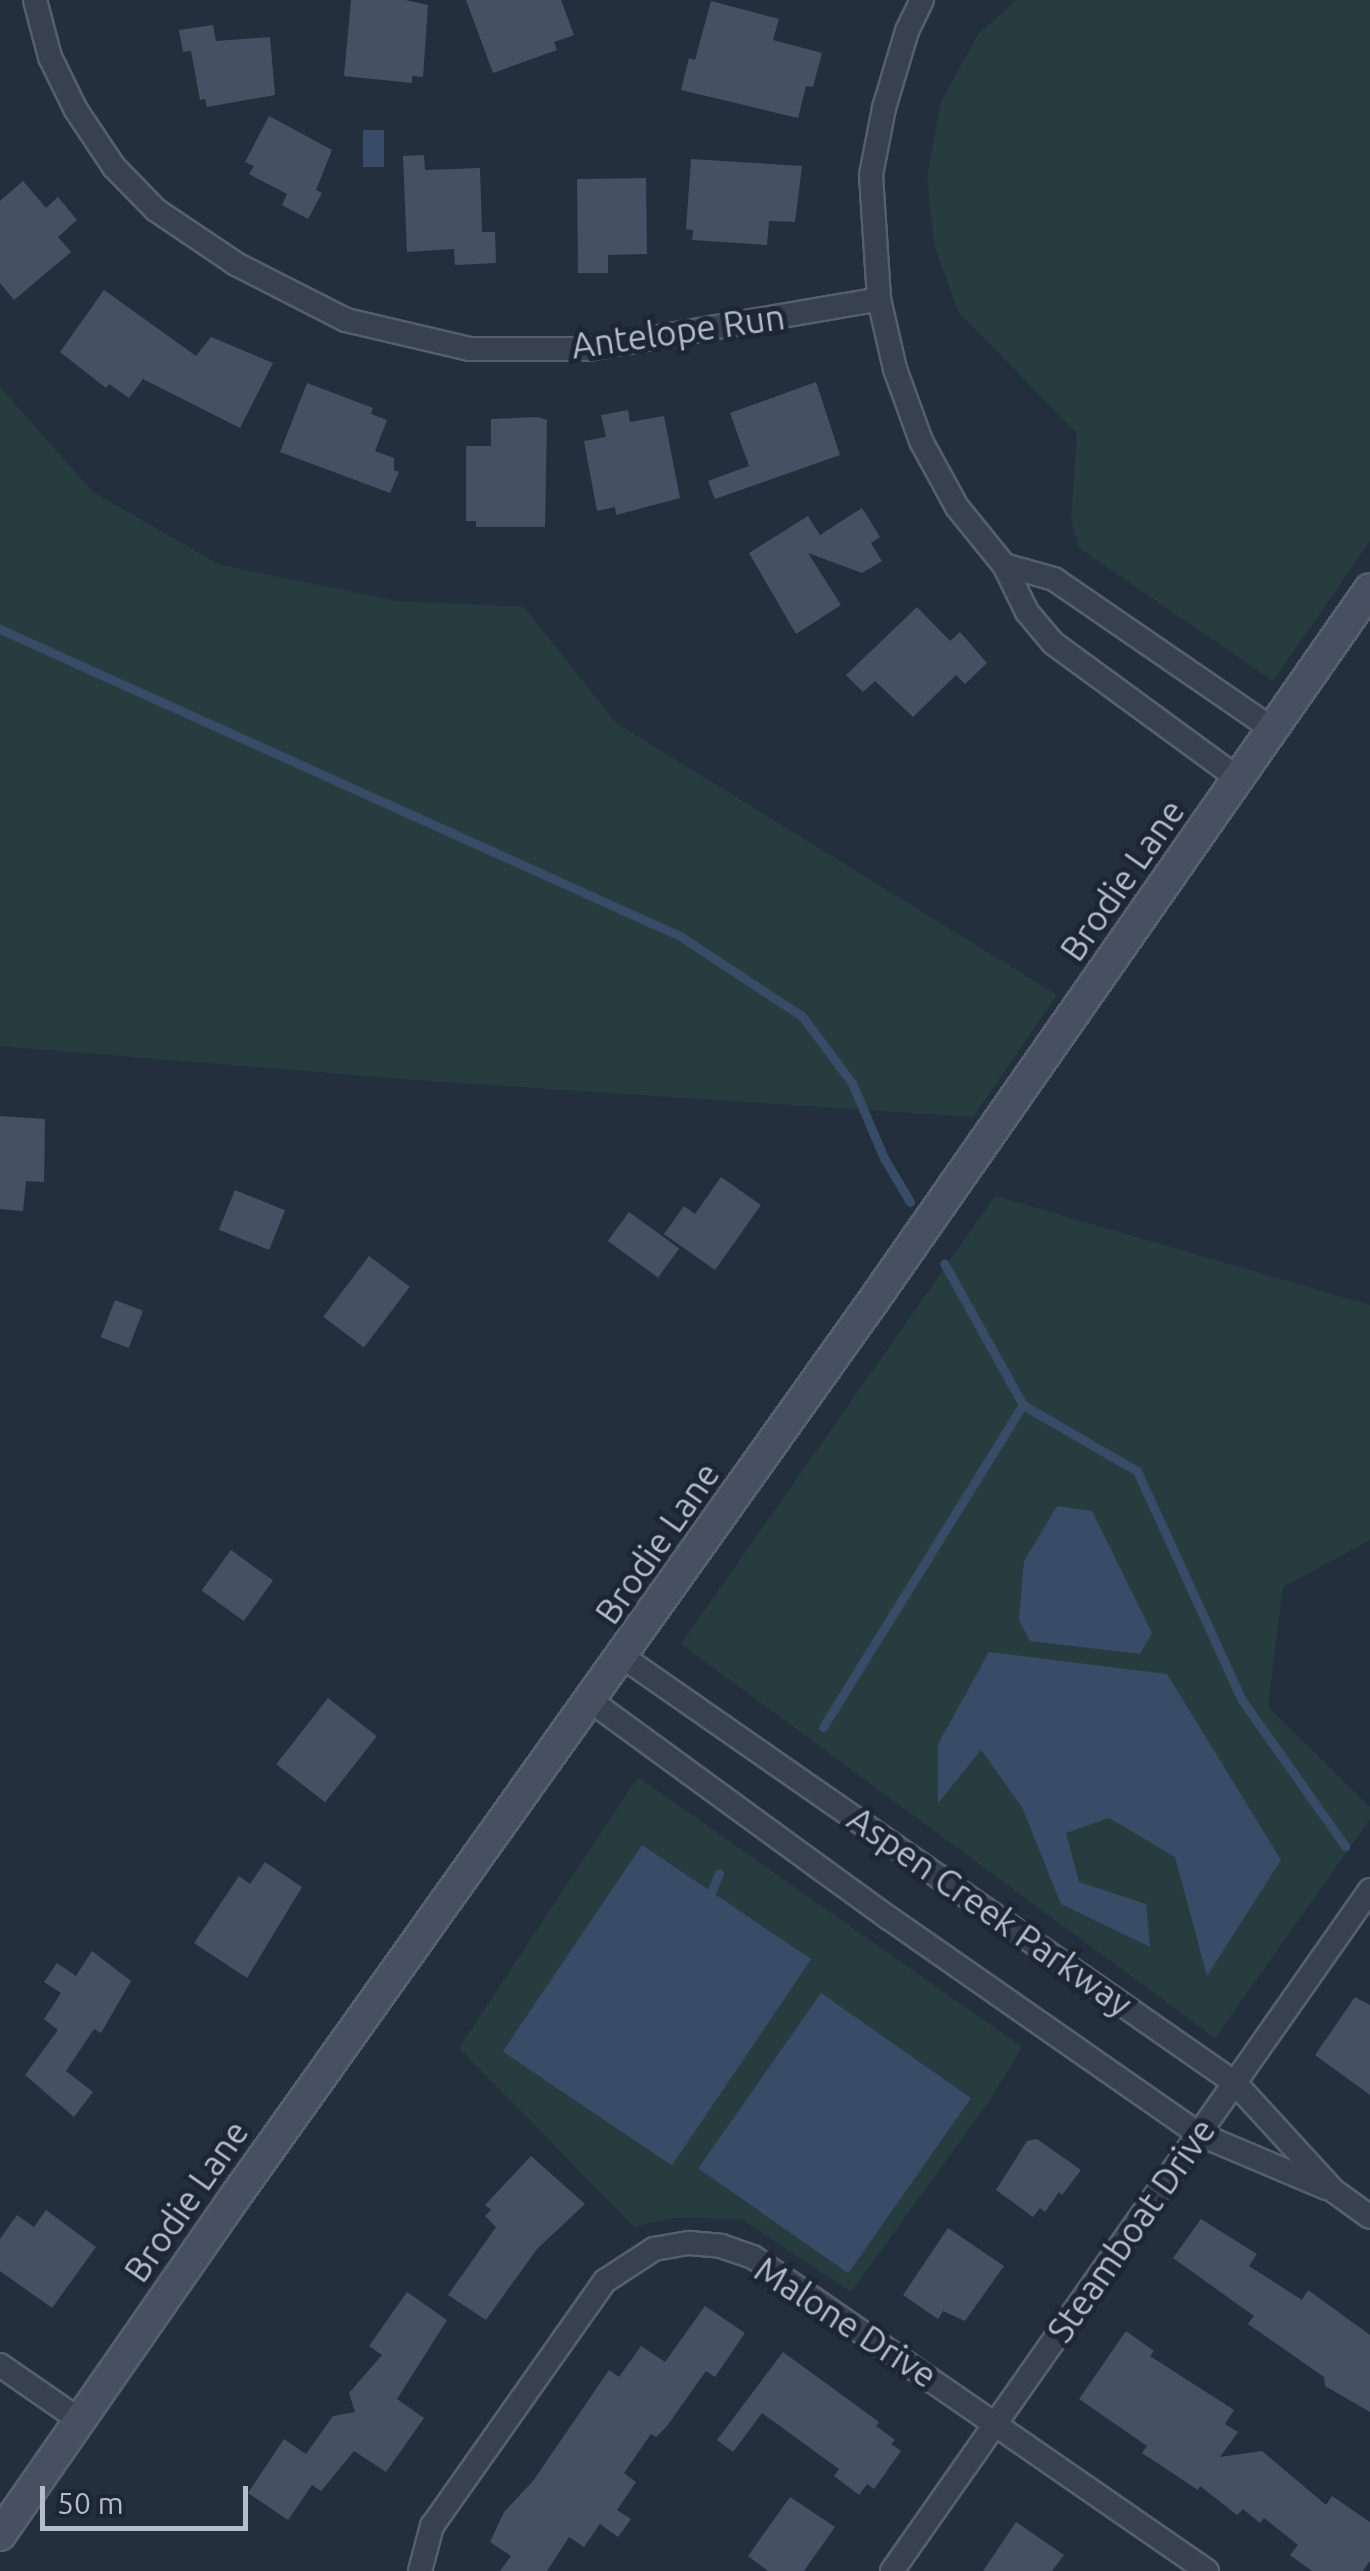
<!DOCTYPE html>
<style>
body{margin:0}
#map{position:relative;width:1370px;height:2571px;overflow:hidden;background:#242f3e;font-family:Ubuntu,sans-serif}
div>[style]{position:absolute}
.green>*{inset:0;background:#263c3f}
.water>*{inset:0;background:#394c67;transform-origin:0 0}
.stream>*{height:9px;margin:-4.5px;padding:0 4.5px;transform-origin:4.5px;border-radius:4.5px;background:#394c67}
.building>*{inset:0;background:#455162;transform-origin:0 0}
.roads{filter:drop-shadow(2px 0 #565f6c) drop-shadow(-2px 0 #565f6c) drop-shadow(0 2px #565f6c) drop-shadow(0 -2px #565f6c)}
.street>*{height:22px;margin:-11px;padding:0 11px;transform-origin:11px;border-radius:11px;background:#38414e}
.secondary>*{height:30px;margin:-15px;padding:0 15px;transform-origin:15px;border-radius:15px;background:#465061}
span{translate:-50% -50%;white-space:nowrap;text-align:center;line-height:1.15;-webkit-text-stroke:10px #1d2633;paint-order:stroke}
.street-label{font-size:35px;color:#b4bcc9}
.scale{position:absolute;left:40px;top:2486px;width:208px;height:45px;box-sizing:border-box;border:5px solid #b4bcc9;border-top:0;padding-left:12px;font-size:30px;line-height:35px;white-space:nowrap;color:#b4bcc9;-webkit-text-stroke:8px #1d2633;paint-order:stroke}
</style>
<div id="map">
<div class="green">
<i style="clip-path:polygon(1017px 0,1370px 0,1370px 541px,1273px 681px,1079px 548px,1071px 520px,1077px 433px,959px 313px,934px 245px,927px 176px,941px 102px,978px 34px)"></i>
<i style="clip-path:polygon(0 387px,93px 492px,220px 565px,397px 601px,524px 607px,616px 723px,1057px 995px,973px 1117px,415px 1080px,0 1046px)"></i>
<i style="clip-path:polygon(995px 1196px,1370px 1305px,1370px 1540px,1283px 1587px,1268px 1707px,1370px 1807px,1370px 1819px,1215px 2038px,681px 1644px)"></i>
<i style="clip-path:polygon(638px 1777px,1022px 2047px,990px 2100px,851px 2292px,741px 2219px,673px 2218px,634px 2227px,459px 2048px)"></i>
</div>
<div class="water">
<i style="left:363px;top:130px;width:21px;height:37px"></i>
<i style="clip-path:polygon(1057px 1506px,1092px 1511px,1152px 1633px,1140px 1654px,1030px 1641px,1019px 1620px,1024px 1561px)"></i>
<i style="clip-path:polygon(989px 1652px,1167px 1674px,1281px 1860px,1207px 1976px,1175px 1857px,1109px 1818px,1066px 1833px,1079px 1882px,1146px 1904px,1150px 1947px,1061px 1904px,1022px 1807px,981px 1750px,938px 1803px,938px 1744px)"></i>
<i style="left:642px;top:1845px;width:204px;height:249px;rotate:34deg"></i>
<i style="left:821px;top:1993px;width:183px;height:214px;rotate:35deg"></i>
</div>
<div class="stream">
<i style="left:0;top:629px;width:746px;rotate:24.3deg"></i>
<i style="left:680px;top:936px;width:146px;rotate:33.3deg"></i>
<i style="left:802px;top:1016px;width:84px;rotate:53.3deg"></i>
<i style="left:852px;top:1083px;width:82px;rotate:66.9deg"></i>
<i style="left:884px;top:1158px;width:51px;rotate:59.4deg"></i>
<i style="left:1023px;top:1405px;width:132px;rotate:30.1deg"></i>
<i style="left:1137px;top:1471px;width:252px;rotate:65.4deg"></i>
<i style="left:1242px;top:1700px;width:179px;rotate:54.8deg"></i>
<i style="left:823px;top:1727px;width:379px;rotate:-58.2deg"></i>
<i style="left:1023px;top:1405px;width:162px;rotate:-119.1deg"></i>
<i style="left:709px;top:1897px;width:26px;rotate:-67deg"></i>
</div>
<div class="building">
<i style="clip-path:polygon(351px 0,405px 0,428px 5px,423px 77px,412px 76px,412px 83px,344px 76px)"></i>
<i style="clip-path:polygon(466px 0,561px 0,574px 35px,554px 42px,557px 50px,493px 73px)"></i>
<i style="clip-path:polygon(711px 1px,779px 19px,773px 40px,822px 53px,813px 87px,806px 86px,798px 118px,681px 90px,689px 58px,695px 60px)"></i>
<i style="clip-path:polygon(213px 25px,216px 41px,270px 37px,275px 95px,207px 107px,205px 99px,200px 100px,191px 51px,183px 52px,179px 30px)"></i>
<i style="clip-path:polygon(269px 116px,332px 150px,316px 190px,322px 193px,308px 219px,282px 205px,287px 194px,249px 174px,254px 166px,245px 162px)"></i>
<i style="clip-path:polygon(424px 155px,425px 170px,480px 168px,482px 232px,495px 232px,496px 263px,455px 265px,454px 249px,407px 252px,403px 156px)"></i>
<i style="clip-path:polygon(691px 159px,802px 166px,795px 222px,769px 221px,767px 245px,692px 240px,693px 230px,686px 229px)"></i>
<i style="clip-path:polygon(646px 178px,647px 254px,608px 255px,608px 273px,578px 273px,577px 179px)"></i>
<i style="clip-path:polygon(23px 181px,46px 208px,58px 197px,77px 220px,58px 237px,71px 252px,14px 300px,0 283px,0 201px)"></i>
<i style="clip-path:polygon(104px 290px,196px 356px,211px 337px,273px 363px,240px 428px,143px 379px,129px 398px,109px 384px,106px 388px,60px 352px)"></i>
<i style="clip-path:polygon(816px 382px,840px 455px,715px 499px,708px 481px,749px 466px,730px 413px)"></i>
<i style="clip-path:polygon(307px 383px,373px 408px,371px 414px,387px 420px,375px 451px,394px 458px,394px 470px,399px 472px,390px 493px,280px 452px)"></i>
<i style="clip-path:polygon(628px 410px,630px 422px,664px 416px,680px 498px,616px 515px,615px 507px,597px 511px,584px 441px,606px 437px,601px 415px)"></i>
<i style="clip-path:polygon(538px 417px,547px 420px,545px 527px,476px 527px,476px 521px,466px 521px,466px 446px,491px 446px,491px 419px)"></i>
<i style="clip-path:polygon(862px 508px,880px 537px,871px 543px,882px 561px,862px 573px,808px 553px,841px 605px,796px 634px,749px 553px,808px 516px,820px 535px)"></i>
<i style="clip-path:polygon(917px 607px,950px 641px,960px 632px,987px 663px,965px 684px,956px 675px,913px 717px,875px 681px,863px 692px,846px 675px)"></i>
<i style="clip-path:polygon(0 1116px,45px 1119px,44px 1182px,26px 1181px,23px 1211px,0 1209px)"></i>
<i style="clip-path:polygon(721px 1177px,761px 1205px,715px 1270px,664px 1234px,684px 1206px,695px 1214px)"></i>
<i style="left:235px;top:1190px;width:54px;height:43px;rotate:22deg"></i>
<i style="left:629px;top:1212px;width:62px;height:36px;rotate:36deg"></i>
<i style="left:369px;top:1256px;width:51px;height:76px;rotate:37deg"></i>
<i style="left:115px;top:1300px;width:30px;height:40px;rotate:21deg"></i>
<i style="left:231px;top:1550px;width:52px;height:50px;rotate:36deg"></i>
<i style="left:328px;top:1698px;width:62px;height:84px;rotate:38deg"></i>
<i style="clip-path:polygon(265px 1862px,302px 1887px,247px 1978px,194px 1943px,239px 1876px,250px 1884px)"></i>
<i style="clip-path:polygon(92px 1951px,131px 1981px,101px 2033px,94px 2029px,66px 2071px,93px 2092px,74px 2117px,25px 2075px,58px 2030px,44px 2019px,61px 1993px,44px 1982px,57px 1963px,76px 1976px)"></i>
<i style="clip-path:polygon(1355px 1997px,1370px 2005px,1370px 2095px,1315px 2055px)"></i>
<i style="clip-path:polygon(1037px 2139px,1081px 2170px,1062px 2195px,1059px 2192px,1045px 2212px,1040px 2208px,1033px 2217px,996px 2190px,1027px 2141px)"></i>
<i style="clip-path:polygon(531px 2156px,585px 2204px,537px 2249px,486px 2320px,448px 2295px,496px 2227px,485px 2216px,491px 2210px,485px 2205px)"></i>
<i style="clip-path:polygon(46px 2210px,96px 2247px,52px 2308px,0 2271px,0 2239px,17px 2215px,34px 2227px)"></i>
<i style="clip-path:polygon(1201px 2219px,1257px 2254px,1249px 2266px,1302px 2300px,1308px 2290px,1370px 2335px,1370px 2412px,1325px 2386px,1324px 2377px,1248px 2324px,1254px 2316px,1173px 2258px)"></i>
<i style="clip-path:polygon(948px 2228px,1004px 2266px,965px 2321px,943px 2311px,938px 2319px,903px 2295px)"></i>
<i style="clip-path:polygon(407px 2292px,447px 2320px,397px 2399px,424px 2418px,386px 2472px,354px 2451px,321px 2491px,312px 2485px,288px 2520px,248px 2493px,284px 2439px,306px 2454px,333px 2416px,355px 2412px,349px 2393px,382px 2355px,369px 2346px)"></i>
<i style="clip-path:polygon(705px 2306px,745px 2333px,715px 2377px,706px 2371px,667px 2426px,656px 2437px,651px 2434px,624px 2473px,636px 2482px,617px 2510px,631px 2519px,618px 2537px,600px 2524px,584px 2547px,569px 2537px,547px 2571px,500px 2571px,511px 2556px,490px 2542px,504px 2512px,533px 2481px,609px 2370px,619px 2377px,641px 2346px,665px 2362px)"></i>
<i style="clip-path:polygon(1126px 2331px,1154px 2351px,1150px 2356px,1234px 2410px,1225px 2424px,1238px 2432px,1220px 2457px,1262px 2451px,1326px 2505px,1332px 2496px,1370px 2522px,1370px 2561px,1363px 2571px,1312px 2571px,1290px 2555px,1298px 2545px,1264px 2518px,1260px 2523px,1243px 2509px,1237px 2515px,1200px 2486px,1198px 2490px,1142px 2453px,1147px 2446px,1079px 2399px)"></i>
<i style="clip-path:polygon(783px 2352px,879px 2422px,876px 2426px,895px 2440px,891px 2444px,901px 2451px,874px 2489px,867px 2484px,859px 2495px,834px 2476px,839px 2469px,762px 2413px,733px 2452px,717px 2440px)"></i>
<i style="clip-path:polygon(790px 2497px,835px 2527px,804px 2571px,768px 2571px,748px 2556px)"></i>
<i style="clip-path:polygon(1016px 2522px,1064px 2555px,1052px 2571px,983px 2571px)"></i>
</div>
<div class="roads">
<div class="street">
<i style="left:35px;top:0;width:59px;rotate:75.3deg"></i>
<i style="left:50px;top:57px;width:59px;rotate:63.9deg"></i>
<i style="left:76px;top:110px;width:69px;rotate:56.3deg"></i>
<i style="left:114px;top:167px;width:60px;rotate:45.7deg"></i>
<i style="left:156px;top:210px;width:97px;rotate:34deg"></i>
<i style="left:236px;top:264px;width:123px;rotate:27deg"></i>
<i style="left:346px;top:320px;width:127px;rotate:13.2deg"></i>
<i style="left:470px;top:349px;width:118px"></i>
<i style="left:588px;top:349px;width:295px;rotate:-9.7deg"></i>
<i style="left:922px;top:0;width:34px;rotate:116deg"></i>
<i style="left:907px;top:31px;width:80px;rotate:106.6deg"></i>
<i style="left:884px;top:108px;width:68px;rotate:101deg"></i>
<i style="left:871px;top:175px;width:124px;rotate:86.3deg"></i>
<i style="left:879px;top:299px;width:72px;rotate:77.1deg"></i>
<i style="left:895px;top:369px;width:77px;rotate:70.1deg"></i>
<i style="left:921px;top:441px;width:75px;rotate:61.4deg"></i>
<i style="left:957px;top:507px;width:75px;rotate:51deg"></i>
<i style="left:1004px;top:565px;width:52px;rotate:63.9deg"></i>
<i style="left:1027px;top:612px;width:40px;rotate:50deg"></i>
<i style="left:1053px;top:643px;width:230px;rotate:36.2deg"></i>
<i style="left:1004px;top:565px;width:52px;rotate:15.6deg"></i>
<i style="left:1054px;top:579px;width:265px;rotate:34.5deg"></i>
<i style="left:623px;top:1657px;width:746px;rotate:34.84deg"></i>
<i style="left:1235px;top:2083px;width:147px;rotate:47.5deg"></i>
<i style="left:1334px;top:2191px;width:44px;rotate:35.8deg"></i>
<i style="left:591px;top:1701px;width:369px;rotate:36.1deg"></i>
<i style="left:889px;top:1918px;width:378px;rotate:34.9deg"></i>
<i style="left:1199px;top:2134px;width:138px;rotate:23deg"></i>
<i style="left:0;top:2365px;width:95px;rotate:34.7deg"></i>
<i style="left:420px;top:2571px;width:47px;rotate:-75.1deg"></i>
<i style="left:432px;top:2526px;width:300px;rotate:-54.8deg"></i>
<i style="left:605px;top:2281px;width:59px;rotate:-33.1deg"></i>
<i style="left:654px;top:2249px;width:36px;rotate:-10deg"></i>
<i style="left:689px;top:2243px;width:32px;rotate:5deg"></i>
<i style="left:721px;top:2246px;width:34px;rotate:19deg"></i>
<i style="left:753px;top:2257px;width:552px;rotate:34.67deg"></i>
<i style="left:892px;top:2571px;width:832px;rotate:-54.93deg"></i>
</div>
<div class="secondary">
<i style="left:0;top:2535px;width:412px;rotate:-55.2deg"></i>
<i style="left:235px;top:2197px;width:1105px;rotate:-54.54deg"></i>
<i style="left:876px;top:1297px;width:863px;rotate:-55.09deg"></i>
</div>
</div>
<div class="street-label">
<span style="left:678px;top:331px;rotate:-8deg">Antelope Run</span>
<span style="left:1122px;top:880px;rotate:-55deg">Brodie Lane</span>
<span style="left:657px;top:1543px;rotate:-55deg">Brodie Lane</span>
<span style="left:990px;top:1911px;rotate:35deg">Aspen Creek Parkway</span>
<span style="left:186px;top:2201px;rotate:-55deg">Brodie Lane</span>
<span style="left:1131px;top:2230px;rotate:-55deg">Steamboat Drive</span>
<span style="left:846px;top:2322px;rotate:33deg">Malone Drive</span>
</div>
<div class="scale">50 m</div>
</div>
